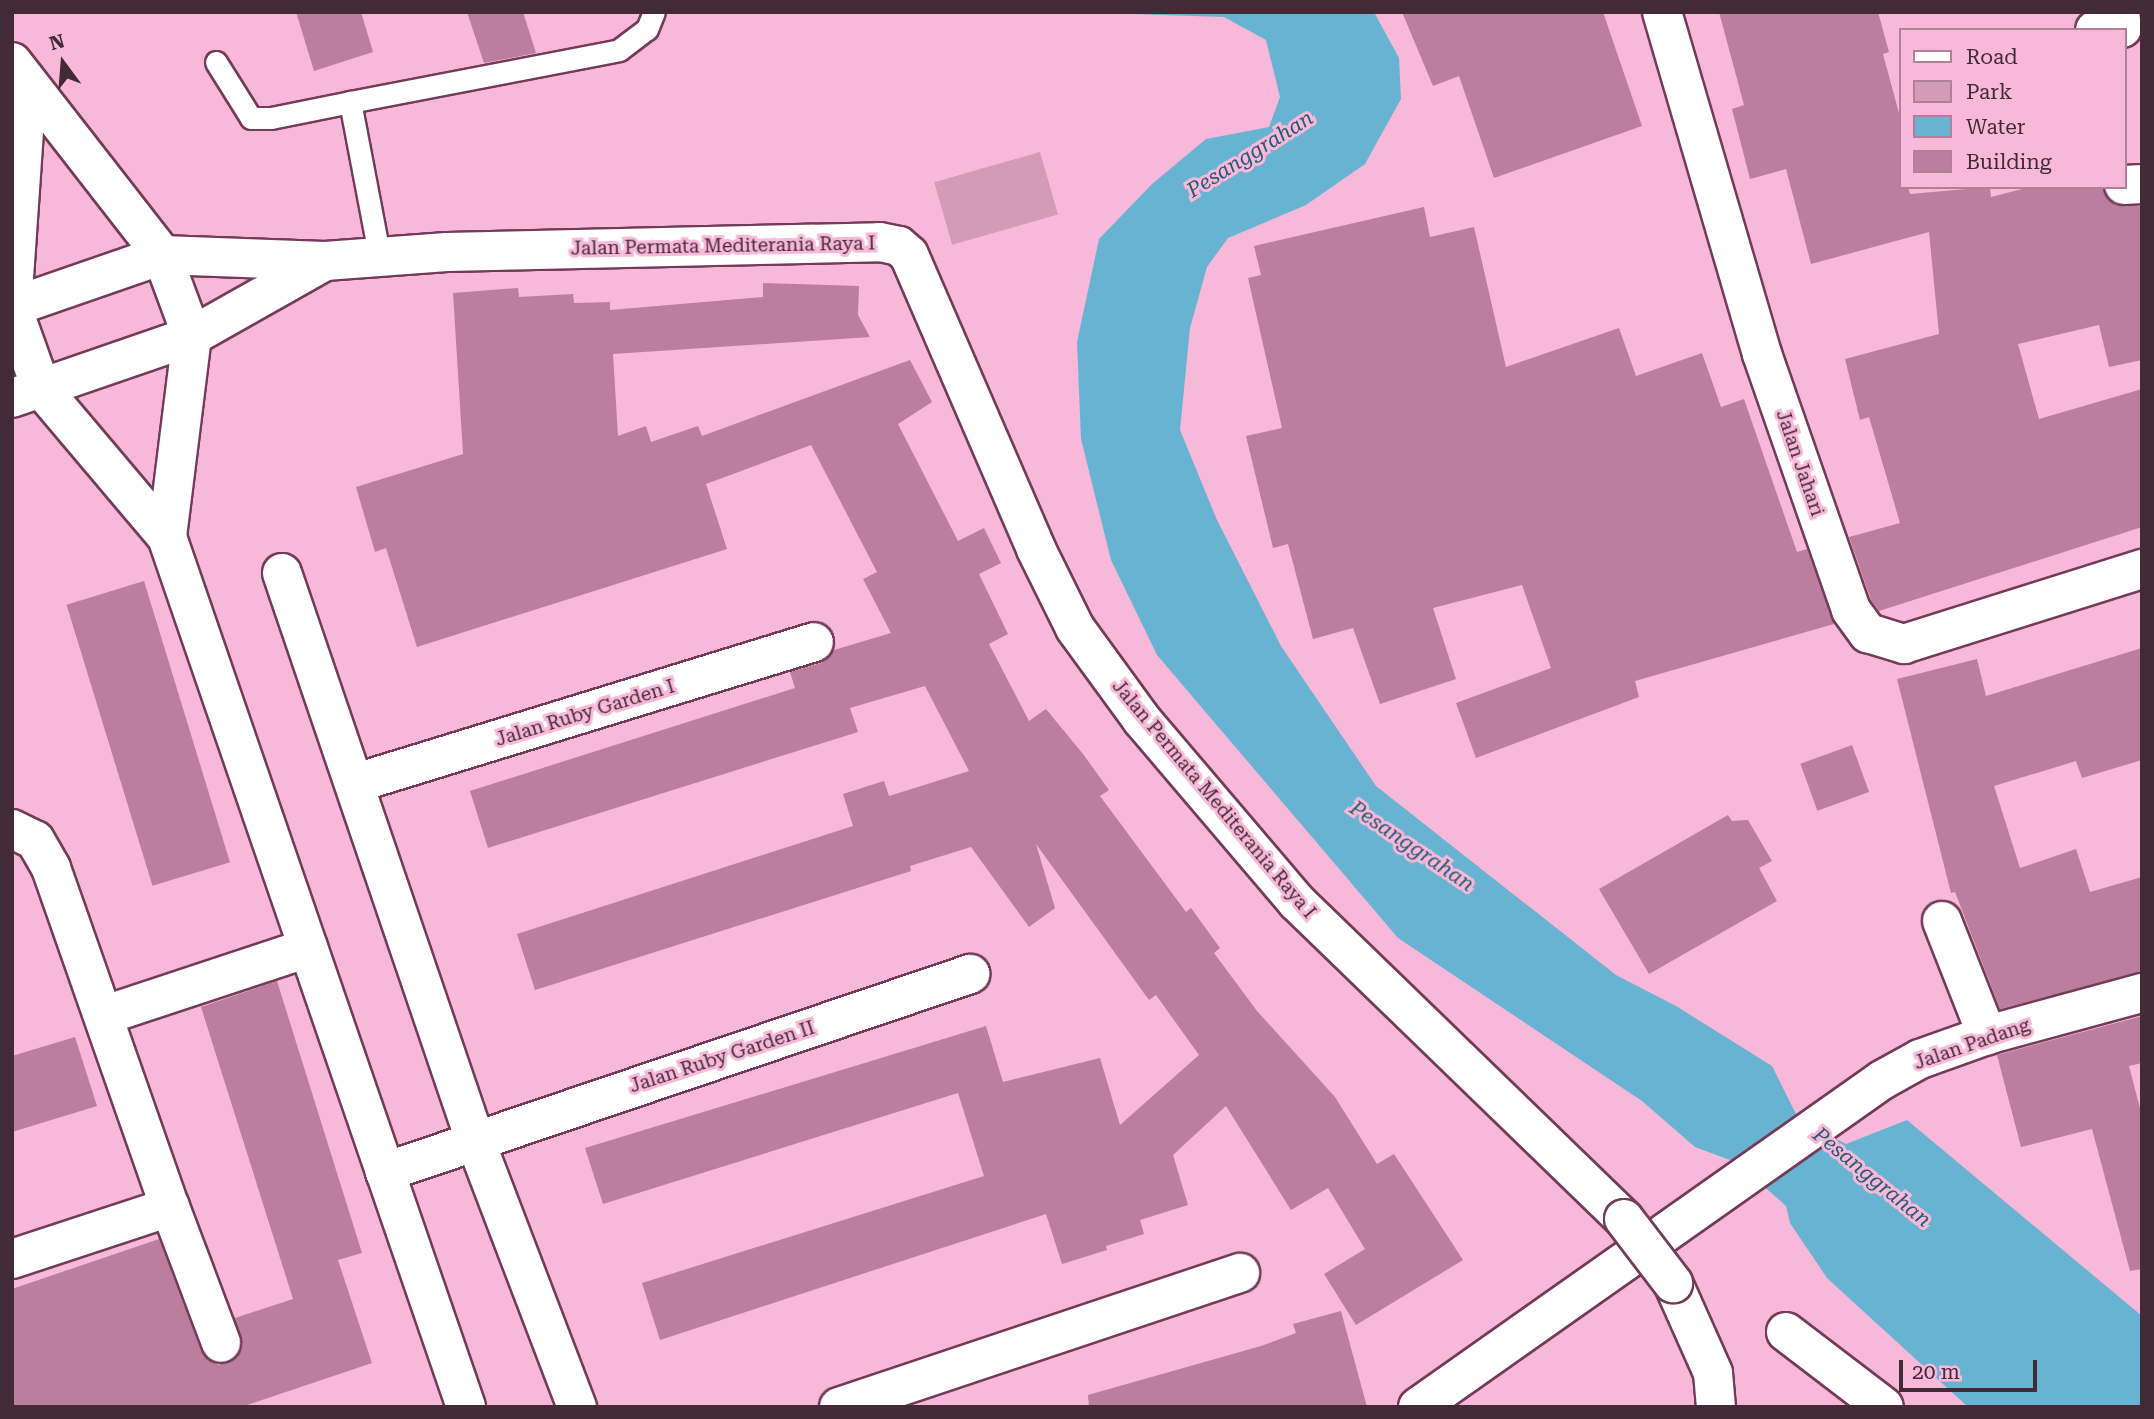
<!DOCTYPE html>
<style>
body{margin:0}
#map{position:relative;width:2154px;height:1419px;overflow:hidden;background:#f8b8d9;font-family:"Roboto Serif",serif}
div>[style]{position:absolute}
.green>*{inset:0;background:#d39bb8;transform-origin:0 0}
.water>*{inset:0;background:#68b3d2}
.building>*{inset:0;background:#bb7e9e;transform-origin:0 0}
.roads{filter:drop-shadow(2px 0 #713b59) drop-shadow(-2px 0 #713b59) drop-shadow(0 2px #713b59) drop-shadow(0 -2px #713b59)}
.service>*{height:21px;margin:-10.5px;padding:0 10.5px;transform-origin:10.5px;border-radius:10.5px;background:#fff}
.minor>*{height:38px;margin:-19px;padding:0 19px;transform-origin:19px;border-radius:19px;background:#fff}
.bridges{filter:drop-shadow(2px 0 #713b59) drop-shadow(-2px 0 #713b59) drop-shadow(0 2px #713b59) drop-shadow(0 -2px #713b59)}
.minor-bridge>*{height:38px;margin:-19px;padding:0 19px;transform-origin:19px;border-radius:19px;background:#fff}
span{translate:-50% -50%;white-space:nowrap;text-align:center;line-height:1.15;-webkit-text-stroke:6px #f8b8d9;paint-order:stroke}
.street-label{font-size:19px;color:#432a37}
.water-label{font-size:21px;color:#225c73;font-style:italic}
.frame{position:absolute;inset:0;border:14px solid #432a37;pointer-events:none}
.legend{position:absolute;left:1899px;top:28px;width:228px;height:161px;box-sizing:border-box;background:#f8b8d9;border:2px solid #b07f98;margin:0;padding:9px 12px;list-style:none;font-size:21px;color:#432a37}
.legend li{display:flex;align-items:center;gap:14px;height:35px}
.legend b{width:35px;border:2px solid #b07f98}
.north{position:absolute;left:28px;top:28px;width:70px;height:70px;-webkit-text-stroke:5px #f8b8d9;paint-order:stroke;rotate:344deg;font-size:19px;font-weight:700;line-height:28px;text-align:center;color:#432a37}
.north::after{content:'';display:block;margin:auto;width:24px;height:32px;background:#432a37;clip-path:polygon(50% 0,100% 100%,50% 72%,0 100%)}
.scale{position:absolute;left:1899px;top:1360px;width:138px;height:32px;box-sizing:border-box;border:4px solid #432a37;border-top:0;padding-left:9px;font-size:21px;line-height:24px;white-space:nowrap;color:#432a37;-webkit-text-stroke:5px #f8b8d9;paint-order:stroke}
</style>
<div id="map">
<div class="green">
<i style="left:1040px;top:152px;width:65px;height:110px;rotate:74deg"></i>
</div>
<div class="water">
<i style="clip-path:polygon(1071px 12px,1374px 12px,1399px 58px,1401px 99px,1365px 164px,1306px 205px,1228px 238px,1207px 267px,1190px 328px,1180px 430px,1217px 520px,1281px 646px,1376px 786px,1616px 975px,1676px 1006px,1772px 1066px,1798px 1118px,1846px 1144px,1907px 1120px,2142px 1316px,2142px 1407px,1968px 1407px,1827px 1278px,1790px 1223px,1786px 1206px,1738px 1163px,1695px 1147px,1642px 1101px,1398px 938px,1157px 655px,1111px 560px,1081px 439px,1077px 342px,1099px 239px,1152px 184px,1206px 139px,1269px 127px,1280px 97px,1266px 40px,1224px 17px)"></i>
</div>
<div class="building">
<i style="clip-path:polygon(296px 12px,361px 12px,373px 52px,314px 71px)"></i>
<i style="clip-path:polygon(467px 12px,523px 12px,536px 53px,484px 63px)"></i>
<i style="clip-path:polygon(1402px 12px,1603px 12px,1642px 126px,1494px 178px,1459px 76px,1433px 86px)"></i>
<i style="clip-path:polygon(1719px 12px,1878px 12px,1889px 52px,1883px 54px,1900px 117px,1900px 187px,1908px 187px,1910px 194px,1990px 187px,1991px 197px,2030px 187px,2102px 187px,2115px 205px,2142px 206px,2142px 360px,2109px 367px,2099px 325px,2018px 344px,2039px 419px,2142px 389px,2142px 527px,1879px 611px,1871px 600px,1849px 537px,1900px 523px,1869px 417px,1860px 420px,1845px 359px,1939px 334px,1929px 232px,1811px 264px,1786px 169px,1750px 179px,1732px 109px,1744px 105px)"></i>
<i style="clip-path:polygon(1424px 207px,1430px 237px,1474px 227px,1506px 367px,1619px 328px,1636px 376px,1702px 353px,1721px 407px,1744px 399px,1797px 552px,1807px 549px,1834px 624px,1635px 681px,1639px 697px,1476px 758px,1456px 703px,1551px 668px,1522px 585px,1433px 608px,1456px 679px,1380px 704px,1353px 628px,1313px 639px,1288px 544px,1273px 548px,1246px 436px,1282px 428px,1248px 278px,1261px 275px,1254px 246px)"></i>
<i style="clip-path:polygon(763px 283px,859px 286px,858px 315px,870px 337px,613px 354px,618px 436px,646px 426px,651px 442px,698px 426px,702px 436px,910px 360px,932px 402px,898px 424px,958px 541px,984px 528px,1001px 563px,979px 574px,1008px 634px,989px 644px,1029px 721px,1046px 709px,1083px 754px,1109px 790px,1100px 796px,1186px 912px,1191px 908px,1220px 948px,1214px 953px,1257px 1011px,1335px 1097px,1377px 1164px,1394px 1154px,1463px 1260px,1356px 1325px,1324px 1274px,1365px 1249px,1328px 1188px,1291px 1210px,1226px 1106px,1173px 1155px,1188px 1205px,1140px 1220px,1144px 1234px,1106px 1246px,1107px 1250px,1062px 1264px,1046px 1214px,660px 1340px,642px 1283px,984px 1176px,958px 1093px,603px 1204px,585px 1148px,986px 1026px,1003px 1082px,1100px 1058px,1120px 1125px,1199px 1055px,1156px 995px,1149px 1000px,1036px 844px,1055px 908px,1029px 927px,971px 847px,910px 866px,911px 871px,535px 990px,517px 934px,853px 826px,843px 794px,884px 781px,889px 796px,969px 771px,925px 686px,850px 708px,858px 732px,488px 848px,470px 791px,795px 688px,790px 672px,821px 663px,834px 650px,891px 633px,863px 579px,877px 572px,811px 445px,706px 484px,727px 549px,417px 647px,386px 548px,375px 552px,356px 487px,463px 454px,453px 293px,518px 288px,519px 297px,573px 294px,574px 303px,610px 302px,610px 310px,763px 297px)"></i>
<i style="left:144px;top:581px;width:294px;height:81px;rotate:73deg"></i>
<i style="clip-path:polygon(2142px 648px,2142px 760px,2082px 778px,2076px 761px,1994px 786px,2020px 868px,2076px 849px,2090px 892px,2142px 877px,2142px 972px,2000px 1009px,1955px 892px,1951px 893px,1897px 679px,1977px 659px,1986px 696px)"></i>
<i style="left:1852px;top:745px;width:50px;height:55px;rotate:70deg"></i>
<i style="clip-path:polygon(1728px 815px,1732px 821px,1748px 820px,1772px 861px,1759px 868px,1777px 901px,1649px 974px,1599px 889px)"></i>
<i style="clip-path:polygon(277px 981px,362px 1253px,338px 1260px,372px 1363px,241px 1407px,12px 1407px,12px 1289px,159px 1239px,201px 1351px,218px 1365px,237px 1357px,242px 1347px,235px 1318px,293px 1299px,201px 1007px)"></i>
<i style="clip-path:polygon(2142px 1016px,2142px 1063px,2129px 1066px,2142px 1116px,2142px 1269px,2130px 1271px,2092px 1129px,2021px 1147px,1997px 1055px)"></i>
<i style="clip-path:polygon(75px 1037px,97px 1106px,12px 1132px,12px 1056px)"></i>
<i style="clip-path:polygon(1341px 1311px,1367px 1407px,1089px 1407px,1088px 1395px,1261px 1346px,1296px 1333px,1293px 1324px)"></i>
</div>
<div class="roads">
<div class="service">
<i style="left:216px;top:62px;width:66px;rotate:58deg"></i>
<i style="left:251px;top:118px;width:20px"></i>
<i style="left:271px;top:118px;width:81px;rotate:-11.4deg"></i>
<i style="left:380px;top:259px;width:160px;rotate:-100.8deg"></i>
<i style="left:350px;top:102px;width:274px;rotate:-10.9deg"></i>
<i style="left:619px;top:50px;width:35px;rotate:-37deg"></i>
<i style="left:647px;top:29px;width:18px;rotate:-68deg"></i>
</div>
<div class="minor">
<i style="left:1662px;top:12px;width:356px;rotate:73.7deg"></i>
<i style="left:1762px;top:354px;width:271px;rotate:70.8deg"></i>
<i style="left:1851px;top:610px;width:29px;rotate:54deg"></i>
<i style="left:1868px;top:633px;width:38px;rotate:17deg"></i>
<i style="left:1904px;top:644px;width:250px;rotate:-17.5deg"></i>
<i style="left:2095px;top:30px;width:27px;rotate:-4deg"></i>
<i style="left:2122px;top:28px;width:16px;rotate:-97deg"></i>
<i style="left:12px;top:62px;width:244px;rotate:52.1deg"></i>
<i style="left:162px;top:255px;width:86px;rotate:69.7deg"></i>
<i style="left:192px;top:336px;width:203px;rotate:97.1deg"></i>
<i style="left:167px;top:537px;width:920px;rotate:71.03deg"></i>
<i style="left:27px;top:87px;width:221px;rotate:93.9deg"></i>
<i style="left:12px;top:307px;width:86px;rotate:70.3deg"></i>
<i style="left:41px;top:388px;width:195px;rotate:49.8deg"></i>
<i style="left:2124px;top:185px;width:18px;rotate:-3deg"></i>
<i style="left:325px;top:261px;width:122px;rotate:-4.2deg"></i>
<i style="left:447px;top:252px;width:433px;rotate:-1.3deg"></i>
<i style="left:880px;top:242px;width:19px;rotate:12deg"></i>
<i style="left:899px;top:246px;width:13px;rotate:42deg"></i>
<i style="left:909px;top:255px;width:320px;rotate:66.6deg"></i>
<i style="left:1036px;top:549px;width:88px;rotate:63.7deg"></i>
<i style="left:1075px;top:628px;width:114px;rotate:53.9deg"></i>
<i style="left:1142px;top:720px;width:239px;rotate:49.6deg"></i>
<i style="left:1297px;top:902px;width:455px;rotate:44.1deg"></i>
<i style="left:12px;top:307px;width:159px;rotate:-19.1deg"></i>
<i style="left:162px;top:255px;width:163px;rotate:2.1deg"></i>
<i style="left:325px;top:261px;width:153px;rotate:150.6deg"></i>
<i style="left:192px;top:336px;width:190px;rotate:161deg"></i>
<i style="left:282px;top:573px;width:599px;rotate:71.2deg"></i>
<i style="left:475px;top:1140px;width:286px;rotate:69.1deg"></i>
<i style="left:356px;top:783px;width:479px;rotate:-17.1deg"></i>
<i style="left:12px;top:829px;width:25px;rotate:26deg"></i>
<i style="left:35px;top:840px;width:32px;rotate:60deg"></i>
<i style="left:51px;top:868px;width:359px;rotate:70.7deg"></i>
<i style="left:170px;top:1207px;width:166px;rotate:161.8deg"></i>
<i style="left:1942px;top:921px;width:123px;rotate:68.5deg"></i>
<i style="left:105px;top:1015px;width:214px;rotate:-18.3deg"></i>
<i style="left:385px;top:1172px;width:618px;rotate:-18.7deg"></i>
<i style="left:170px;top:1207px;width:145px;rotate:69.4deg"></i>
<i style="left:1673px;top:1283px;width:98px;rotate:66deg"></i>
<i style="left:1713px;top:1373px;width:34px;rotate:85deg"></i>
<i style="left:1786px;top:1332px;width:123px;rotate:37.4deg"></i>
<i style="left:839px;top:1407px;width:423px;rotate:-18.5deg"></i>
<i style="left:1418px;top:1407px;width:568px;rotate:-35.17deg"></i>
<i style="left:1882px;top:1080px;width:43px;rotate:-28.9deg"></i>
<i style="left:1920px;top:1059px;width:71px;rotate:-19.7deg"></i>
<i style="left:1987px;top:1035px;width:161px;rotate:-15.2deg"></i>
</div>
</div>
<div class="bridges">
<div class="minor-bridge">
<i style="left:1624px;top:1219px;width:81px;rotate:52.6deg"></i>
</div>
</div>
<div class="street-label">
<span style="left:723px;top:246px;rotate:-1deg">Jalan Permata Mediterania Raya I</span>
<span style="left:1800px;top:463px;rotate:71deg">Jalan Jahari</span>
<span style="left:585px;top:713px;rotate:-17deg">Jalan Ruby Garden I</span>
<span style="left:1214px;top:799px;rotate:50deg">Jalan Permata Mediterania Raya I</span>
<span style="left:1972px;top:1044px;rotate:-19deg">Jalan Padang</span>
<span style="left:722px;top:1057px;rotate:-18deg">Jalan Ruby Garden II</span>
</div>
<div class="water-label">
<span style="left:1250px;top:154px;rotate:-32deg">Pesanggrahan</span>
<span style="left:1412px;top:846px;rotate:34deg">Pesanggrahan</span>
<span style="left:1872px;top:1177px;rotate:39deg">Pesanggrahan</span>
</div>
<div class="frame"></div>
<ul class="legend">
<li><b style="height:9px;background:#fff"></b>Road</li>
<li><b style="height:19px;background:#d39bb8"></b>Park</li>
<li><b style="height:19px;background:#68b3d2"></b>Water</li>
<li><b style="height:19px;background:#bb7e9e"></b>Building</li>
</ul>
<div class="north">N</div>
<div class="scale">20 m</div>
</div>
